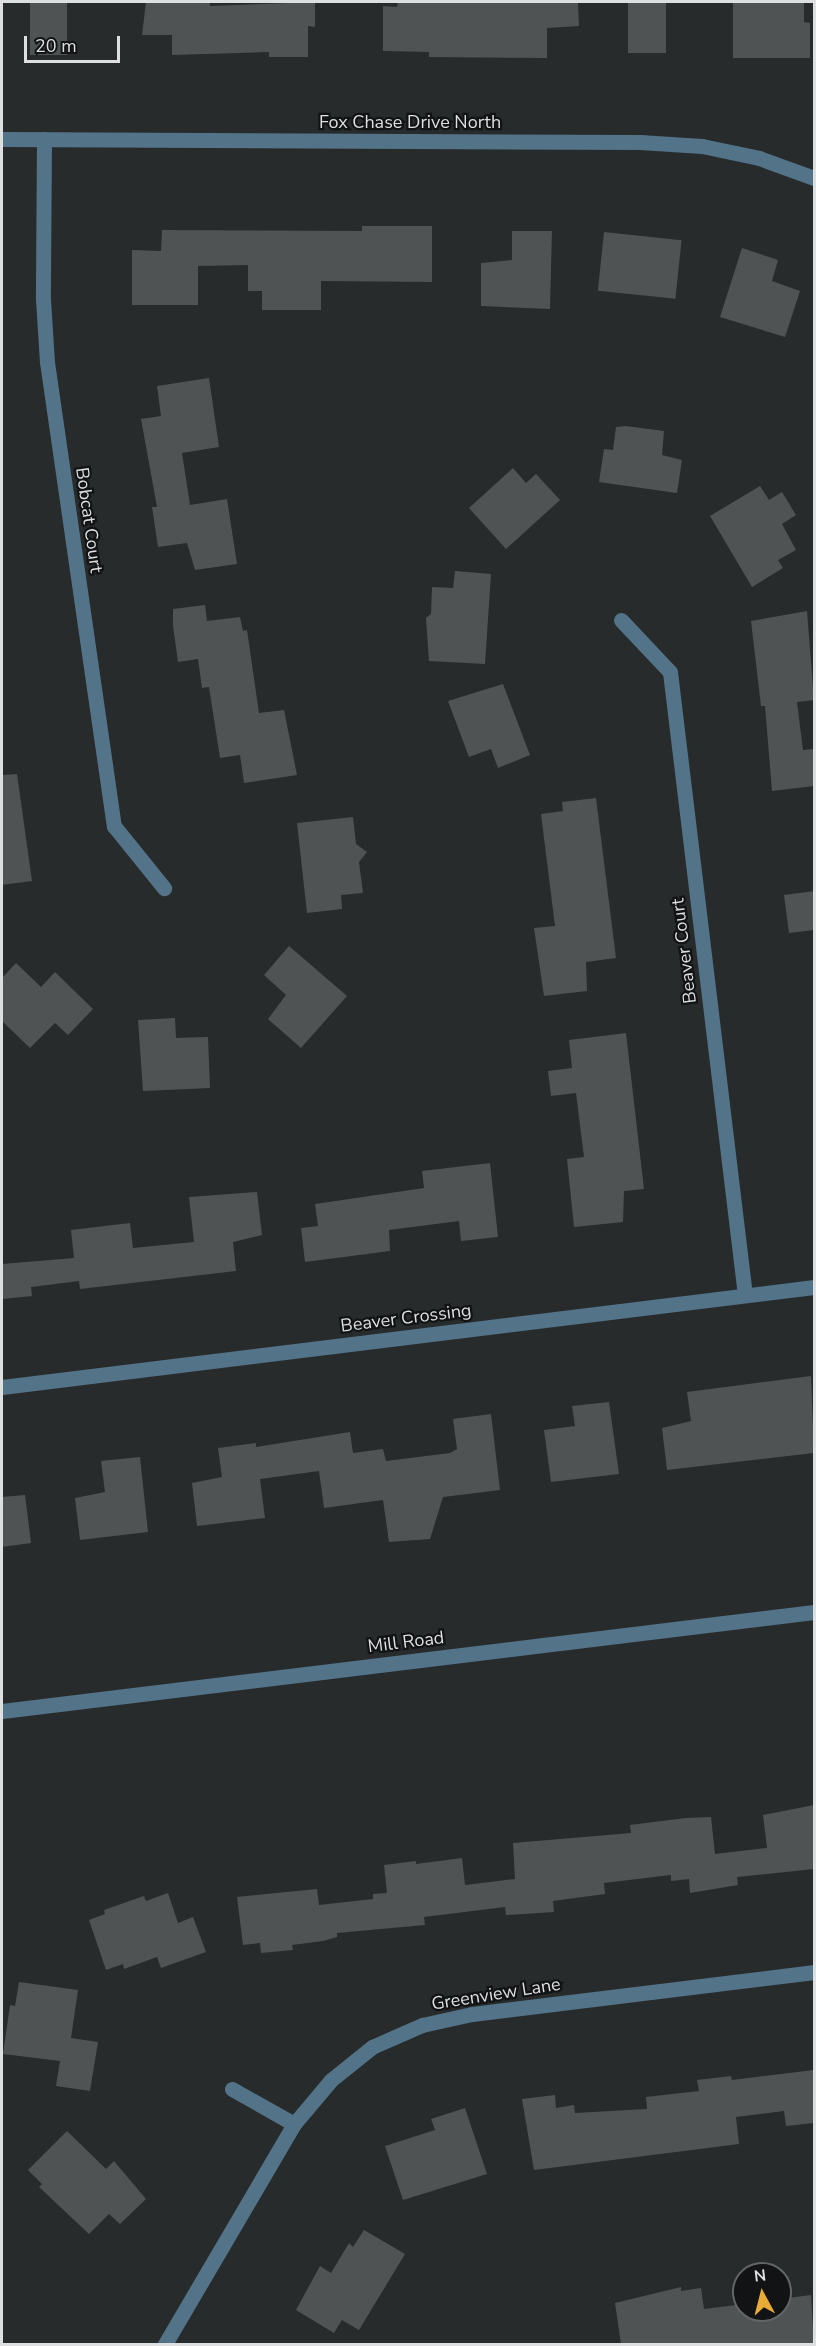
<!DOCTYPE html>
<style>
body{margin:0}
#map{position:relative;width:816px;height:2346px;overflow:hidden;background:#272b2c;font-family:"Nunito Sans",sans-serif}
div>[style]{position:absolute}
.building>*{inset:0;background:#4f5353;transform-origin:0 0}
.minor>*{height:15px;margin:-7.5px;padding:0 7.5px;transform-origin:7.5px;border-radius:7.5px;background:#537388}
span{translate:-50% -50%;white-space:nowrap;text-align:center;line-height:1.15;-webkit-text-stroke:4.5px #111314;paint-order:stroke}
.street-label{font-size:18px;color:#dddfe0}
.frame{position:absolute;inset:0;border:3px solid #dddfe0;pointer-events:none}
.north{position:absolute;left:732px;top:2262px;width:60px;height:60px;box-sizing:border-box;background:#111314;border:2px solid #636566;border-radius:50%;rotate:353deg;font-size:16px;font-weight:700;line-height:24px;text-align:center;color:#dddfe0}
.north::after{content:'';display:block;margin:auto;width:21px;height:27px;background:#e9ab37;clip-path:polygon(50% 0,100% 100%,50% 72%,0 100%)}
.scale{position:absolute;left:24px;top:36px;width:96px;height:27px;box-sizing:border-box;border:3px solid #dddfe0;border-top:0;padding-left:8px;font-size:18px;line-height:21px;white-space:nowrap;color:#dddfe0;-webkit-text-stroke:4px #111314;paint-order:stroke}
</style>
<div id="map">
<div class="building">
<i style="left:30px;top:2px;width:37px;height:53px"></i>
<i style="clip-path:polygon(146px 2px,210px 2px,210px 6px,315px 2px,315px 27px,308px 26px,308px 57px,269px 57px,269px 52px,172px 55px,172px 35px,142px 35px)"></i>
<i style="clip-path:polygon(398px 2px,578px 2px,579px 26px,547px 28px,547px 58px,429px 57px,429px 52px,383px 51px,383px 6px,397px 7px)"></i>
<i style="left:628px;top:2px;width:38px;height:51px"></i>
<i style="clip-path:polygon(733px 2px,804px 2px,804px 22px,810px 23px,810px 58px,733px 58px)"></i>
<i style="clip-path:polygon(362px 226px,432px 226px,432px 282px,321px 281px,321px 310px,262px 310px,262px 291px,248px 291px,248px 265px,198px 266px,198px 305px,132px 305px,132px 250px,161px 251px,162px 230px,362px 231px)"></i>
<i style="clip-path:polygon(512px 231px,552px 231px,550px 309px,481px 306px,481px 263px,512px 260px)"></i>
<i style="left:604px;top:232px;width:78px;height:59px;rotate:6deg"></i>
<i style="clip-path:polygon(742px 248px,778px 260px,772px 281px,800px 291px,785px 337px,720px 317px)"></i>
<i style="clip-path:polygon(209px 378px,219px 447px,182px 453px,190px 505px,227px 499px,237px 564px,195px 570px,187px 543px,158px 547px,152px 507px,157px 507px,141px 419px,161px 416px,157px 386px)"></i>
<i style="clip-path:polygon(626px 426px,664px 431px,662px 455px,682px 460px,677px 493px,599px 482px,604px 449px,613px 450px,616px 427px)"></i>
<i style="clip-path:polygon(513px 468px,526px 483px,536px 474px,560px 500px,506px 549px,469px 508px)"></i>
<i style="clip-path:polygon(760px 486px,769px 500px,782px 492px,796px 515px,782px 524px,796px 550px,778px 560px,783px 568px,752px 587px,710px 516px)"></i>
<i style="clip-path:polygon(455px 571px,491px 574px,485px 664px,429px 661px,426px 618px,431px 614px,432px 587px,453px 588px)"></i>
<i style="clip-path:polygon(205px 605px,207px 621px,240px 617px,243px 631px,247px 630px,259px 713px,284px 710px,297px 775px,244px 783px,240px 755px,220px 758px,209px 687px,202px 688px,198px 659px,178px 662px,173px 626px,173px 609px)"></i>
<i style="clip-path:polygon(807px 611px,814px 700px,797px 702px,803px 750px,814px 749px,814px 786px,772px 791px,765px 706px,761px 706px,751px 621px)"></i>
<i style="clip-path:polygon(503px 684px,530px 755px,498px 768px,491px 749px,469px 757px,448px 701px)"></i>
<i style="clip-path:polygon(17px 774px,32px 881px,2px 885px,2px 775px)"></i>
<i style="clip-path:polygon(596px 798px,616px 958px,586px 962px,587px 991px,544px 996px,534px 928px,555px 926px,541px 814px,563px 811px,562px 802px)"></i>
<i style="clip-path:polygon(353px 817px,356px 844px,367px 852px,359px 862px,363px 893px,341px 895px,342px 909px,307px 913px,297px 823px)"></i>
<i style="clip-path:polygon(814px 891px,814px 930px,789px 933px,784px 895px)"></i>
<i style="clip-path:polygon(289px 946px,347px 996px,301px 1048px,268px 1019px,286px 995px,264px 975px)"></i>
<i style="clip-path:polygon(16px 963px,41px 987px,55px 972px,93px 1009px,68px 1035px,55px 1023px,30px 1048px,2px 1021px,2px 978px)"></i>
<i style="clip-path:polygon(175px 1018px,176px 1038px,208px 1037px,210px 1088px,143px 1091px,138px 1020px)"></i>
<i style="clip-path:polygon(626px 1033px,644px 1189px,624px 1191px,623px 1222px,574px 1227px,567px 1159px,584px 1157px,576px 1093px,551px 1096px,548px 1071px,572px 1068px,569px 1040px)"></i>
<i style="clip-path:polygon(490px 1163px,498px 1237px,461px 1241px,459px 1221px,389px 1230px,390px 1251px,305px 1262px,301px 1228px,318px 1226px,315px 1204px,424px 1188px,422px 1171px)"></i>
<i style="clip-path:polygon(257px 1192px,262px 1235px,233px 1242px,236px 1271px,80px 1289px,79px 1281px,31px 1287px,32px 1296px,2px 1299px,2px 1264px,74px 1258px,71px 1230px,130px 1223px,133px 1248px,194px 1242px,189px 1197px)"></i>
<i style="clip-path:polygon(811px 1376px,814px 1453px,667px 1470px,662px 1428px,691px 1421px,687px 1392px)"></i>
<i style="clip-path:polygon(609px 1402px,619px 1474px,551px 1482px,544px 1430px,575px 1426px,572px 1406px)"></i>
<i style="clip-path:polygon(491px 1414px,500px 1490px,443px 1497px,430px 1539px,389px 1542px,383px 1500px,324px 1508px,319px 1471px,260px 1479px,265px 1518px,197px 1526px,192px 1483px,222px 1477px,218px 1448px,256px 1443px,256px 1447px,350px 1432px,353px 1453px,383px 1449px,386px 1461px,450px 1453px,457px 1449px,453px 1419px)"></i>
<i style="clip-path:polygon(140px 1457px,148px 1532px,80px 1540px,75px 1498px,105px 1492px,101px 1461px)"></i>
<i style="clip-path:polygon(25px 1495px,31px 1543px,2px 1547px,2px 1497px)"></i>
<i style="clip-path:polygon(814px 1805px,814px 1869px,737px 1877px,738px 1885px,690px 1893px,689px 1879px,671px 1881px,671px 1875px,604px 1883px,605px 1894px,553px 1901px,554px 1912px,506px 1915px,505px 1907px,424px 1917px,425px 1925px,337px 1933px,337px 1937px,323px 1941px,292px 1945px,293px 1950px,261px 1953px,260px 1943px,243px 1945px,237px 1897px,317px 1889px,319px 1905px,373px 1899px,373px 1894px,387px 1893px,384px 1865px,416px 1861px,416px 1864px,462px 1858px,465px 1885px,515px 1879px,513px 1843px,631px 1833px,630px 1825px,686px 1818px,711px 1817px,715px 1854px,767px 1848px,763px 1815px)"></i>
<i style="clip-path:polygon(168px 1893px,178px 1923px,193px 1917px,206px 1952px,161px 1968px,157px 1957px,124px 1969px,123px 1964px,106px 1970px,89px 1920px,105px 1914px,104px 1910px,144px 1896px,146px 1901px)"></i>
<i style="clip-path:polygon(19px 1982px,78px 1990px,71px 2038px,98px 2042px,90px 2091px,56px 2086px,60px 2061px,3px 2054px,10px 2005px,15px 2006px)"></i>
<i style="clip-path:polygon(814px 2070px,814px 2123px,786px 2126px,784px 2111px,736px 2117px,739px 2144px,534px 2170px,522px 2099px,555px 2095px,556px 2108px,574px 2105px,575px 2113px,647px 2109px,646px 2097px,699px 2091px,697px 2080px,731px 2076px,732px 2080px)"></i>
<i style="clip-path:polygon(465px 2108px,487px 2174px,403px 2200px,385px 2146px,435px 2130px,431px 2119px)"></i>
<i style="clip-path:polygon(67px 2131px,106px 2169px,114px 2161px,146px 2199px,120px 2224px,109px 2214px,89px 2234px,39px 2187px,42px 2184px,28px 2170px)"></i>
<i style="clip-path:polygon(364px 2230px,405px 2254px,359px 2330px,342px 2320px,334px 2333px,296px 2310px,320px 2266px,331px 2273px,349px 2243px,353px 2247px)"></i>
<i style="clip-path:polygon(681px 2287px,681px 2291px,701px 2288px,704px 2309px,744px 2304px,744px 2310px,780px 2310px,780px 2299px,811px 2295px,814px 2344px,621px 2344px,615px 2303px)"></i>
</div>
<div class="minor">
<i style="left:2px;top:139px;width:638px;rotate:0.27deg"></i>
<i style="left:640px;top:142px;width:62px;rotate:3.7deg"></i>
<i style="left:702px;top:146px;width:58px;rotate:11.9deg"></i>
<i style="left:759px;top:158px;width:59px;rotate:20deg"></i>
<i style="left:44px;top:139px;width:160px;rotate:90.4deg"></i>
<i style="left:43px;top:299px;width:63px;rotate:86.4deg"></i>
<i style="left:47px;top:362px;width:469px;rotate:81.8deg"></i>
<i style="left:114px;top:826px;width:80px;rotate:51.1deg"></i>
<i style="left:621px;top:620px;width:71px;rotate:46.7deg"></i>
<i style="left:670px;top:672px;width:627px;rotate:83.14deg"></i>
<i style="left:2px;top:1387px;width:818px;rotate:-7.02deg"></i>
<i style="left:2px;top:1711px;width:818px;rotate:-6.95deg"></i>
<i style="left:232px;top:2089px;width:71px;rotate:29.4deg"></i>
<i style="left:165px;top:2344px;width:255px;rotate:-59.6deg"></i>
<i style="left:294px;top:2124px;width:57px;rotate:-49.9deg"></i>
<i style="left:331px;top:2080px;width:53px;rotate:-38.8deg"></i>
<i style="left:372px;top:2047px;width:55px;rotate:-23.7deg"></i>
<i style="left:422px;top:2025px;width:51px;rotate:-12.4deg"></i>
<i style="left:472px;top:2014px;width:345px;rotate:-7deg"></i>
</div>
<div class="street-label">
<span style="left:410px;top:122px">Fox Chase Drive North</span>
<span style="left:89px;top:520px;rotate:82deg">Bobcat Court</span>
<span style="left:684px;top:951px;rotate:-97deg">Beaver Court</span>
<span style="left:406px;top:1318px;rotate:-7deg">Beaver Crossing</span>
<span style="left:406px;top:1642px;rotate:-7deg">Mill Road</span>
<span style="left:496px;top:1994px;rotate:-9deg">Greenview Lane</span>
</div>
<div class="frame"></div>
<div class="north">N</div>
<div class="scale">20 m</div>
</div>
